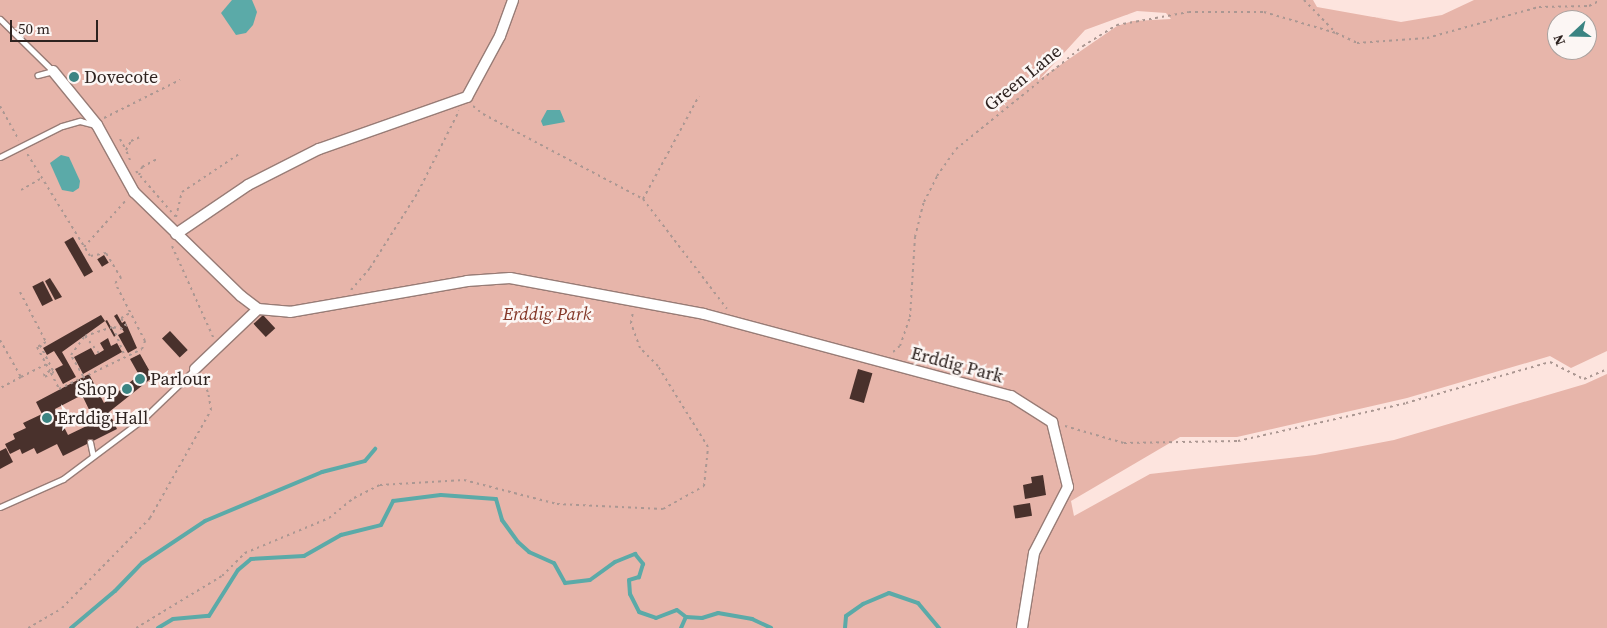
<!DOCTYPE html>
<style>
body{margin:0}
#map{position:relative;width:1607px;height:628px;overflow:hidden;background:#fde4de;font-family:"Source Serif 4",serif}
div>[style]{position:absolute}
.green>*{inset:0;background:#e7b5aa}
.water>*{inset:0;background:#5baaa8}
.stream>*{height:4px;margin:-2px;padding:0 2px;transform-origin:2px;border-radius:2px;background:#5baaa8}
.building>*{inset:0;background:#49312c;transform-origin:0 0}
.round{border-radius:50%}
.path>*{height:2px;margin-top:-1px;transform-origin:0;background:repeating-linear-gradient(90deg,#ab9792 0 2.5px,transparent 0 6.5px)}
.roads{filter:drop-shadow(1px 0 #987c76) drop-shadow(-1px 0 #987c76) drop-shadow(0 1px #987c76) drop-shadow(0 -1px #987c76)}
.service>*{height:5px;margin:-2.5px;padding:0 2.5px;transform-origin:2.5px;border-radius:2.5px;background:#fff}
.minor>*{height:10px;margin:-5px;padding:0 5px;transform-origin:5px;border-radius:5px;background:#fff}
.dots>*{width:14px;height:14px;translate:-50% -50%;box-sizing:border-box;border:2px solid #fcf6f4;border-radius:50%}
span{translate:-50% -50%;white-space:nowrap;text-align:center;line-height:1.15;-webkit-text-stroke:5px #fcf6f4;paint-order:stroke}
.poi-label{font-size:18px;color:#2e2320}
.left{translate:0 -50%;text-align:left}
.right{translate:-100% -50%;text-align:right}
.street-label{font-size:18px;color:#2e2320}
.park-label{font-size:18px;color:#843829;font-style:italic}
.north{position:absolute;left:1547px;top:10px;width:50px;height:50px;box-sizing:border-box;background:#fcf6f4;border:1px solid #aaa29f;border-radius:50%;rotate:249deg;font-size:14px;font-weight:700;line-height:20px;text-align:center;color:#2e2320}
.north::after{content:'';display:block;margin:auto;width:18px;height:22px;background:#3b8482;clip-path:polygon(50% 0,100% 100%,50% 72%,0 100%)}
.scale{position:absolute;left:10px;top:20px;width:88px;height:22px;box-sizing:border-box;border:2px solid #2e2320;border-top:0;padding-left:6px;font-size:15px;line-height:18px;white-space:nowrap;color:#2e2320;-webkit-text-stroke:4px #fcf6f4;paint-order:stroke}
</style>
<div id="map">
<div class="green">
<i style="clip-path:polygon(evenodd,0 0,1313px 0,1317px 7px,1401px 22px,1442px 15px,1474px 0,1607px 0,1607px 351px,1571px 368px,1550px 356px,1407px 398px,1237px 437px,1180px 437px,1071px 501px,1074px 516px,1150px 474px,1315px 455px,1394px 440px,1585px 384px,1607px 374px,1607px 628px,0 628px,0 0,1137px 11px,1166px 13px,1171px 19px,1133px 21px,1117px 26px,1040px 79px,1085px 30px,1137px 11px,0 0,1557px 20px,1587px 20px,1587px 50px,1557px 50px,1557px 20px)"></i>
</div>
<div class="water">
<i style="clip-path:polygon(232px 0,252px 0,257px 12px,253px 25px,246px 33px,236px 35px,221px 13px)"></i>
<i style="clip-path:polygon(547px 110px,560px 110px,565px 122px,543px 126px,541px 121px)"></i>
<i style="clip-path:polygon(61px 155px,69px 157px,80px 181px,79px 188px,73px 192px,62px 190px,50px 163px)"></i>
</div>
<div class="stream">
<i style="left:71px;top:628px;width:57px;rotate:-40.1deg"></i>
<i style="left:115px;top:591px;width:39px;rotate:-46deg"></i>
<i style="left:142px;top:563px;width:76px;rotate:-33.7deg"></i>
<i style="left:205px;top:521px;width:127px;rotate:-22.7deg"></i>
<i style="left:322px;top:472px;width:44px;rotate:-14.3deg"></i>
<i style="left:365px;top:461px;width:16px;rotate:-50deg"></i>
<i style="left:158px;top:628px;width:17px;rotate:-31deg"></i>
<i style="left:173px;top:619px;width:36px;rotate:-5deg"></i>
<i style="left:209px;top:616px;width:54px;rotate:-57.8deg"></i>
<i style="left:238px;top:570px;width:17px;rotate:-40deg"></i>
<i style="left:251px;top:559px;width:53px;rotate:-3.2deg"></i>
<i style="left:304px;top:556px;width:43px;rotate:-29.6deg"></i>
<i style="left:341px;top:535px;width:41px;rotate:-14deg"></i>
<i style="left:381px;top:525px;width:27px;rotate:-63deg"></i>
<i style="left:393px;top:501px;width:48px;rotate:-7.1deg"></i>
<i style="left:441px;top:495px;width:55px;rotate:4.2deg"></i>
<i style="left:496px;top:499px;width:22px;rotate:74deg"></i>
<i style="left:502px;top:520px;width:27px;rotate:54deg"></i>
<i style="left:518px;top:542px;width:15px;rotate:42deg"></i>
<i style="left:529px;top:552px;width:27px;rotate:24deg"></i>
<i style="left:554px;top:563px;width:23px;rotate:61deg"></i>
<i style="left:565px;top:583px;width:25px;rotate:-7deg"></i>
<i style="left:590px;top:580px;width:31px;rotate:-36deg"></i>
<i style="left:615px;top:562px;width:22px;rotate:-22deg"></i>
<i style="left:635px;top:554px;width:13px;rotate:51deg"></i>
<i style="left:643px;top:564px;width:14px;rotate:107deg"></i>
<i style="left:639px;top:577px;width:10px;rotate:163deg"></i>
<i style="left:629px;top:580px;width:14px;rotate:86deg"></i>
<i style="left:630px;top:594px;width:20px;rotate:63deg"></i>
<i style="left:639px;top:612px;width:18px;rotate:19deg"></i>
<i style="left:656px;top:618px;width:22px;rotate:-21deg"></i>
<i style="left:677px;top:610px;width:11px;rotate:38deg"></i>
<i style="left:686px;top:617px;width:16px;rotate:4deg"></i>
<i style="left:702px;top:618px;width:17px;rotate:-17deg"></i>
<i style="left:718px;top:613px;width:35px;rotate:10deg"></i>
<i style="left:752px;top:619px;width:21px;rotate:25deg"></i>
<i style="left:681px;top:628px;width:12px;rotate:-66deg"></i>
<i style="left:845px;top:628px;width:12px;rotate:-85deg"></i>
<i style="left:846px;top:616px;width:21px;rotate:-35deg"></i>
<i style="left:863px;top:604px;width:28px;rotate:-23deg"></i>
<i style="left:889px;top:593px;width:31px;rotate:19deg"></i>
<i style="left:918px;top:603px;width:33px;rotate:50deg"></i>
</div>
<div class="building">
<i class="round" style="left:69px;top:72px;width:10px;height:10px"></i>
<i style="left:73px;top:237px;width:40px;height:10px;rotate:60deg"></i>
<i style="left:104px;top:255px;width:9px;height:8px;rotate:58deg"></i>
<i style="clip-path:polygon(50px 278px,62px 297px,55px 300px,45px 281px)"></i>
<i style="left:43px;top:281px;width:22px;height:12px;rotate:63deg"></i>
<i style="clip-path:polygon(117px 314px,122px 323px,125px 321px,137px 348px,128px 353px,118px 335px,124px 332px,114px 316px)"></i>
<i style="clip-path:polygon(101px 315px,105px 321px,62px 352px,76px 377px,63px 384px,55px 369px,63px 365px,54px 351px,47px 355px,43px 348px)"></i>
<i style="left:263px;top:315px;width:18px;height:13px;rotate:47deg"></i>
<i style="left:107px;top:320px;width:18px;height:2px;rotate:61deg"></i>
<i style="left:170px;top:331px;width:26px;height:11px;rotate:47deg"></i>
<i style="clip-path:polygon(108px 338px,111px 346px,117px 343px,122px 352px,83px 374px,74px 357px,91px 348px,95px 355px,99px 353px,104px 350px,100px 343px)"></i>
<i style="clip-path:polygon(evenodd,140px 354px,153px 377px,109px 412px,117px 429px,63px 456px,57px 444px,37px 454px,34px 448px,22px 454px,20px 449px,10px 454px,5px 444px,15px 439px,13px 434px,26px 428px,23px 423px,42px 414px,36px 402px,89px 374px,104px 403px,139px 375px,130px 359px,140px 354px,82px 395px,95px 422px,68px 435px,55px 409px,82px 395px)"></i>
<i style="left:858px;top:369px;width:15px;height:31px;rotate:16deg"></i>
<i style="clip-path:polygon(6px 448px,13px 462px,0 469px,0 451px)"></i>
<i style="clip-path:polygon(1043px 475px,1046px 495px,1025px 499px,1023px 485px,1032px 483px,1031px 477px)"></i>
<i style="left:1030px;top:503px;width:13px;height:17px;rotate:81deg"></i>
</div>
<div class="path">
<i style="left:1304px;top:0;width:46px;rotate:45.9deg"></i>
<i style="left:1336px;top:33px;width:23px;rotate:25deg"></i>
<i style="left:1357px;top:43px;width:70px;rotate:-4.1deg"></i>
<i style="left:1427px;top:38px;width:116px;rotate:-15.5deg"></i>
<i style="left:1539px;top:7px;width:50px;rotate:-1.1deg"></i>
<i style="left:1589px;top:6px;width:13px;rotate:-27deg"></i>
<i style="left:0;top:106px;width:39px;rotate:61deg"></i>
<i style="left:473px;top:106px;width:13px;rotate:39deg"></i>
<i style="left:483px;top:114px;width:181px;rotate:28deg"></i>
<i style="left:643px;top:199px;width:138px;rotate:52.6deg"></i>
<i style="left:104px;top:118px;width:85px;rotate:-26.6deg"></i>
<i style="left:120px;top:139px;width:13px;rotate:61deg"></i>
<i style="left:130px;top:160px;width:11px;rotate:-112deg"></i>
<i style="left:126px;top:150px;width:10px;rotate:-61deg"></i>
<i style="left:131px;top:141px;width:12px;rotate:-24deg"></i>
<i style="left:136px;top:171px;width:60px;rotate:49.1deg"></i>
<i style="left:139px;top:175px;width:9px;rotate:-69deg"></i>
<i style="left:142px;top:167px;width:19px;rotate:-28deg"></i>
<i style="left:21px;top:190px;width:24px;rotate:-30deg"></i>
<i style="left:643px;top:199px;width:117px;rotate:-61.5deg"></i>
<i style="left:176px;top:217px;width:26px;rotate:-77deg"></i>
<i style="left:182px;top:192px;width:69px;rotate:-33.7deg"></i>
<i style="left:172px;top:246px;width:100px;rotate:65.7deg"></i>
<i style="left:84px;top:247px;width:64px;rotate:-48.1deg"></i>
<i style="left:351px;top:290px;width:29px;rotate:-49deg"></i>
<i style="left:370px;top:268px;width:90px;rotate:-57.7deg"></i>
<i style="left:418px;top:192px;width:91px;rotate:-63.2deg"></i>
<i style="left:20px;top:292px;width:56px;rotate:62.5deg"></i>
<i style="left:46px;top:342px;width:10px;rotate:151deg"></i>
<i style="left:37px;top:347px;width:19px;rotate:62deg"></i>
<i style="left:114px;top:327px;width:6px;rotate:18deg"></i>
<i style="left:120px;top:329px;width:7px;rotate:-27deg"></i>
<i style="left:126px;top:326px;width:9px;rotate:-122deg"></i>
<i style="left:121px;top:318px;width:10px;rotate:-29deg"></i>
<i style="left:85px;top:336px;width:22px;rotate:51deg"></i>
<i style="left:0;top:340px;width:43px;rotate:60.4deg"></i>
<i style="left:21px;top:377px;width:24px;rotate:152deg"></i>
<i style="left:40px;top:345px;width:30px;rotate:63deg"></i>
<i style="left:54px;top:372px;width:3px;rotate:162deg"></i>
<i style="left:893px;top:352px;width:9px;rotate:-41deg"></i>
<i style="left:900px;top:346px;width:31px;rotate:-71deg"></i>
<i style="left:910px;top:317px;width:80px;rotate:-86.4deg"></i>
<i style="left:915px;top:237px;width:36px;rotate:-76deg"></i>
<i style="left:924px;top:202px;width:29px;rotate:-63deg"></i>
<i style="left:937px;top:176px;width:33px;rotate:-55deg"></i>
<i style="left:956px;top:149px;width:164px;rotate:-39deg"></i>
<i style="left:1083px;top:46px;width:40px;rotate:-32deg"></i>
<i style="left:1117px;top:25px;width:73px;rotate:-10.2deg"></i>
<i style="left:1189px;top:12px;width:75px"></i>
<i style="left:1264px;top:12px;width:75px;rotate:16.3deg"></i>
<i style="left:83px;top:376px;width:24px;rotate:-120deg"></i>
<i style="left:71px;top:355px;width:24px;rotate:-54deg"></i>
<i style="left:85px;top:336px;width:29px;rotate:-18deg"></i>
<i style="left:113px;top:327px;width:32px;rotate:68deg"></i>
<i style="left:21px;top:377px;width:28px;rotate:-27deg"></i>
<i style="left:46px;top:364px;width:8px;rotate:60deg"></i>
<i style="left:50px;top:371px;width:7px;rotate:153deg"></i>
<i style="left:44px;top:374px;width:3px;rotate:72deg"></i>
<i style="left:45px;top:377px;width:7px;rotate:-34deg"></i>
<i style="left:51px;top:373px;width:18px;rotate:63deg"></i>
<i style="left:59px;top:389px;width:92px;rotate:-25.7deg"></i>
<i style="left:142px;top:349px;width:9px;rotate:-69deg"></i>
<i style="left:145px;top:341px;width:65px;rotate:-117.3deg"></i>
<i style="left:115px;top:283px;width:8px;rotate:-40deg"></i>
<i style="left:121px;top:278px;width:29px;rotate:-121deg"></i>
<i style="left:106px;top:253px;width:16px;rotate:169deg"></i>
<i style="left:90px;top:256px;width:122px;rotate:-121.6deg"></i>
<i style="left:1065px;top:426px;width:61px;rotate:16.1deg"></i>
<i style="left:1124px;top:443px;width:114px;rotate:-1deg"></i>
<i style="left:1238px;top:441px;width:172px;rotate:-12.7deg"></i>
<i style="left:1406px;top:403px;width:150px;rotate:-15.9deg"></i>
<i style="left:1550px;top:362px;width:38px;rotate:27deg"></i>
<i style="left:1584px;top:379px;width:25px;rotate:-23deg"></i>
<i style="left:28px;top:628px;width:39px;rotate:-30deg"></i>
<i style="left:62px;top:608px;width:126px;rotate:-45.6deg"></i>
<i style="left:150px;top:518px;width:124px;rotate:-60.5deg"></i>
<i style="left:211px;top:410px;width:18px;rotate:-99deg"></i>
<i style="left:208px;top:392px;width:15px;rotate:-122deg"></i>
<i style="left:136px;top:628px;width:100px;rotate:-31.2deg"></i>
<i style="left:222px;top:576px;width:33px;rotate:-45deg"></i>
<i style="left:245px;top:553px;width:91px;rotate:-22.6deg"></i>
<i style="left:329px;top:518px;width:32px;rotate:-39deg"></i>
<i style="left:354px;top:498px;width:29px;rotate:-27deg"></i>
<i style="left:380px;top:485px;width:84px;rotate:-3.4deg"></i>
<i style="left:464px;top:480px;width:96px;rotate:14.5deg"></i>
<i style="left:557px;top:504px;width:106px;rotate:2.7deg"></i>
<i style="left:663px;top:509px;width:47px;rotate:-29.3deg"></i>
<i style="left:704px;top:486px;width:39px;rotate:-84deg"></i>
<i style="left:708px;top:447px;width:95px;rotate:-121.7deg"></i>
<i style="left:658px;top:366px;width:25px;rotate:-135deg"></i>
<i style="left:640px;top:348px;width:27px;rotate:-110deg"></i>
<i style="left:631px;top:323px;width:11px;rotate:-80deg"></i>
</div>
<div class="roads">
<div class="service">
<i style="left:0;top:19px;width:74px;rotate:44.5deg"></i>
<i style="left:53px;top:71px;width:16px;rotate:165deg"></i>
<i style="left:0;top:157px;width:69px;rotate:-26.6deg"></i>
<i style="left:62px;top:126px;width:19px;rotate:-16deg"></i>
<i style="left:80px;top:121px;width:16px;rotate:15deg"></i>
<i style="left:90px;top:442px;width:14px;rotate:78deg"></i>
<i style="left:0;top:507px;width:69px;rotate:-24deg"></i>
<i style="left:63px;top:479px;width:100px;rotate:-36.9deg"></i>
<i style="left:143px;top:419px;width:72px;rotate:-43.9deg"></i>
</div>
<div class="minor">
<i style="left:53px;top:71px;width:70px;rotate:50.8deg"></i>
<i style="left:97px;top:125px;width:77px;rotate:61.1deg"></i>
<i style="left:134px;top:192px;width:149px;rotate:44.2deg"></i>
<i style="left:241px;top:296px;width:21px;rotate:37deg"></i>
<i style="left:258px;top:309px;width:32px;rotate:5deg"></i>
<i style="left:290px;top:312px;width:180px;rotate:-9.9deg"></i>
<i style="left:467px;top:281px;width:43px;rotate:-4deg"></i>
<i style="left:510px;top:278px;width:197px;rotate:10.5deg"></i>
<i style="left:704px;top:314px;width:318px;rotate:15deg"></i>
<i style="left:1011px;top:396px;width:49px;rotate:32.4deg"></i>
<i style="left:1052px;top:422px;width:67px;rotate:76.2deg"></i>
<i style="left:1068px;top:487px;width:74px;rotate:117.3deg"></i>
<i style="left:1034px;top:553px;width:76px;rotate:99.1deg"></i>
<i style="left:176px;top:234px;width:87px;rotate:-34.2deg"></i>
<i style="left:248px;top:185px;width:80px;rotate:-26.9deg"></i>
<i style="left:319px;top:149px;width:157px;rotate:-19.4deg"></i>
<i style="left:467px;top:97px;width:69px;rotate:-61.6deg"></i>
<i style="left:500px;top:36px;width:38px;rotate:-70deg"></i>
<i style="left:195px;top:369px;width:87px;rotate:-43.6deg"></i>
</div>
</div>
<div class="dots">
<i style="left:74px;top:77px;background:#3b8482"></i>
<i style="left:140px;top:379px;background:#3b8482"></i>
<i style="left:127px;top:389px;background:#3b8482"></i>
<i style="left:47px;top:418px;background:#3b8482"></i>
</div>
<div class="poi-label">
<span class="left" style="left:84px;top:77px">Dovecote</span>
<span class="left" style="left:150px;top:379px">Parlour</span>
<span class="right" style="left:117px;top:389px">Shop</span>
<span class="left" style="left:57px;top:418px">Erddig Hall</span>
</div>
<div class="street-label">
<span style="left:1023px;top:78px;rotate:-39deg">Green Lane</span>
<span style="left:957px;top:365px;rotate:15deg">Erddig Park</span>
</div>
<div class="park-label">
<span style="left:547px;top:314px">Erddig Park</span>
</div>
<div class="north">N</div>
<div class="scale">50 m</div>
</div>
